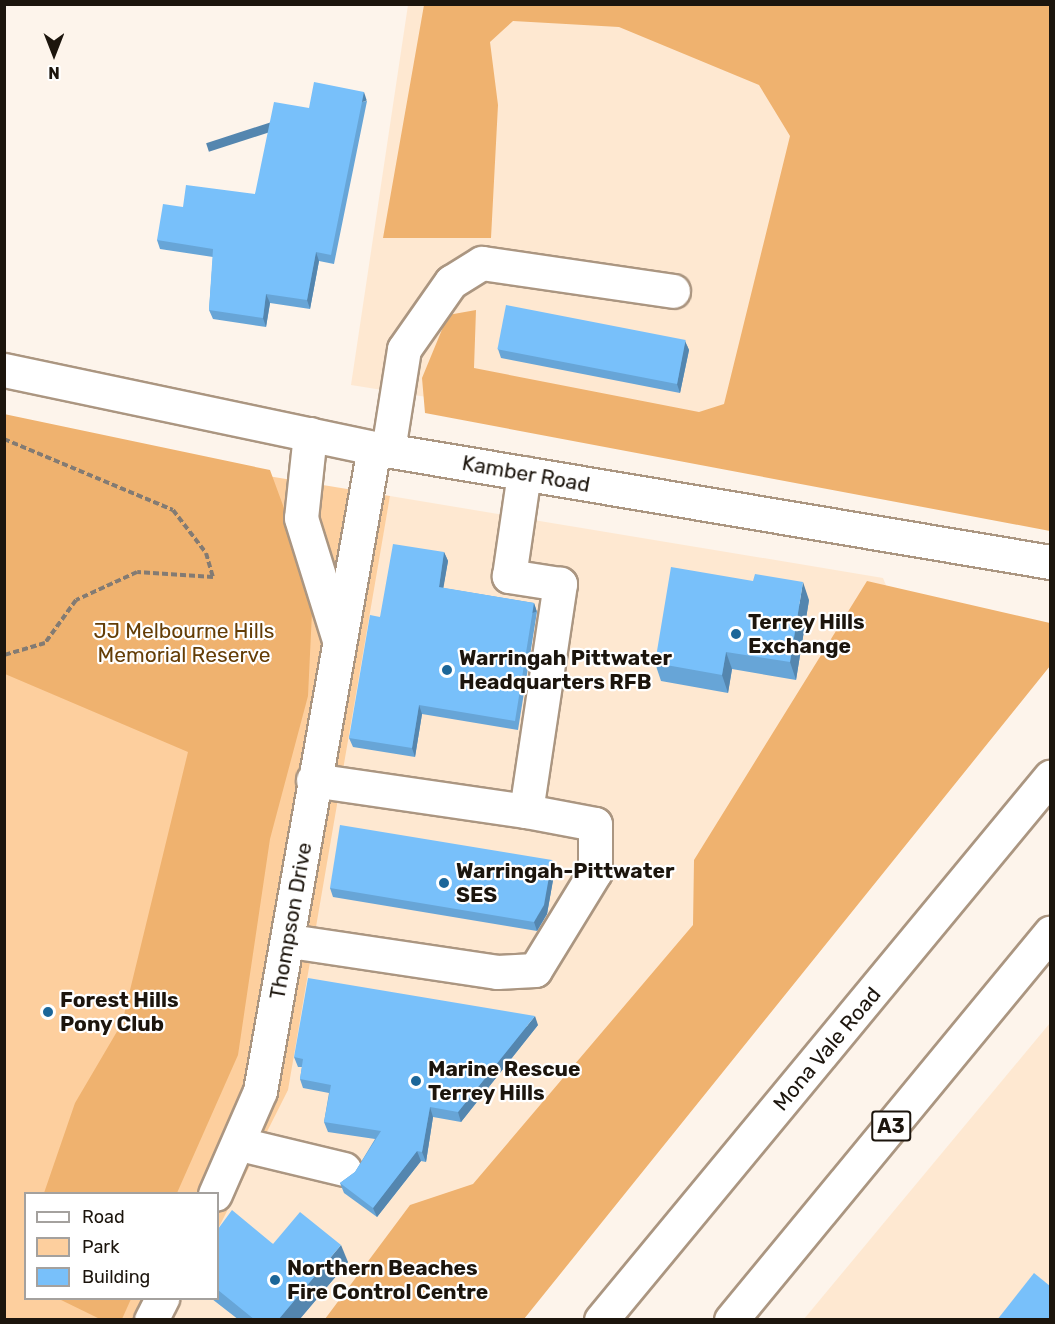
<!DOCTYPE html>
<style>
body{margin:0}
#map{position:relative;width:1055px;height:1324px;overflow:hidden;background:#fdf4eb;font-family:Rubik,sans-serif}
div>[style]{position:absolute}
.built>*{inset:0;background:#fee8d1}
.green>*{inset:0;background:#fdcf9e}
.forest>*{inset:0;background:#efb26f}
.path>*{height:4px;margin-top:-2px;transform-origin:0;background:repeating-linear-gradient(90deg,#837b73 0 6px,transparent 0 9px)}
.roads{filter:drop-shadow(2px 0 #ab9681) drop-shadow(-2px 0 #ab9681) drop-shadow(0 2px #ab9681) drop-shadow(0 -2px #ab9681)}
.minor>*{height:33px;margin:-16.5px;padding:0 16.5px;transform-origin:16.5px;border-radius:16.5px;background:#fff}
.highway>*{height:33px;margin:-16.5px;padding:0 16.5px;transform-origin:16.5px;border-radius:16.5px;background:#fff}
.wall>*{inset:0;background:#67a5d7}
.shaded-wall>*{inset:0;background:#5486af;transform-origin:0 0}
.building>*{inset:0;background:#78c0fa;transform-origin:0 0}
.dots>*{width:16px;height:16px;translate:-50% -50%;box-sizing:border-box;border:3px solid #fff;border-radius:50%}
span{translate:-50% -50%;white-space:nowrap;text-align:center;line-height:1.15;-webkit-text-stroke:4.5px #fff;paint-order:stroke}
.shield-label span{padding:2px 4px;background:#fff;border:2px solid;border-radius:4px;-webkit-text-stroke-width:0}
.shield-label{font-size:20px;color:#1c150d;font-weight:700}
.street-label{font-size:21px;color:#1c150d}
.poi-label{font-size:21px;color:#1c150d;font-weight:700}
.left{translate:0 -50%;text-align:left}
.park-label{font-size:21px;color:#643d06}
.frame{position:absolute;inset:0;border:6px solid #1c150d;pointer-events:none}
.legend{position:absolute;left:24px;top:1192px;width:195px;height:108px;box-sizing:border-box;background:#fff;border:2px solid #a4a19e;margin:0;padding:8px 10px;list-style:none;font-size:18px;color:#1c150d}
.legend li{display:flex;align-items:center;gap:12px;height:30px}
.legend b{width:30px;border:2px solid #a4a19e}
.north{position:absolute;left:24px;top:24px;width:60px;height:60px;-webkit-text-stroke:4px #fff;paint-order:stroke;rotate:180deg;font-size:16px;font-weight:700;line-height:24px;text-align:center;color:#1c150d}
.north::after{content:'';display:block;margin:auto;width:21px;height:27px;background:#1c150d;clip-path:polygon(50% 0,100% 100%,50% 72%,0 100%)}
</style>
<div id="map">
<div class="built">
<i style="clip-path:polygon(408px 5px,1050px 5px,1050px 496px,351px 385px)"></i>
<i style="clip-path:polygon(390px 496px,883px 578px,957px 760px,492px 1319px,172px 1320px,182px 1299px,218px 1298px,218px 1229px,338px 783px)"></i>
<i style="clip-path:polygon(1050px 1023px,1050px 1319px,804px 1319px)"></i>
</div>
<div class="green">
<i style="clip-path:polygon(4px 433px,390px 496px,288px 1090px,218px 1229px,218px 1194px,26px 1194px,26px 1298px,182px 1299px,172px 1319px,5px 1319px)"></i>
</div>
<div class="forest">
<i style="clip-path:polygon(424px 5px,1050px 5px,1050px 531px,425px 413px,422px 378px,448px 315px,476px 310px,474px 368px,699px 412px,724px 404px,790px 136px,759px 85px,619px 27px,513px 21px,490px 42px,498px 105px,491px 238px,383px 238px)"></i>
<i style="clip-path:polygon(4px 414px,270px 470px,302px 557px,312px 612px,308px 696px,270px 839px,238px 1055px,177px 1193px,44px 1193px,75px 1103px,122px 1023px,188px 752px,5px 674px)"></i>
<i style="clip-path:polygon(867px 581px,1050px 623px,1050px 666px,524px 1319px,325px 1319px,410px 1205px,473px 1184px,693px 925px,694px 860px)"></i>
<i style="clip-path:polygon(59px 1299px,131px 1298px,131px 1299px,122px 1319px,102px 1320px)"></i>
</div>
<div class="path">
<i style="left:4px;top:439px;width:183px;rotate:22.8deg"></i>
<i style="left:173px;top:510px;width:54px;rotate:52.5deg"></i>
<i style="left:206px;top:553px;width:25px;rotate:74deg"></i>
<i style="left:213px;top:577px;width:76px;rotate:-176.2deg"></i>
<i style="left:137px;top:572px;width:67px;rotate:155.3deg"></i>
<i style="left:76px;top:600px;width:53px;rotate:125.8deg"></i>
<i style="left:45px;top:643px;width:43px;rotate:163.7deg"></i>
</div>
<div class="roads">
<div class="minor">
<i style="left:4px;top:370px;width:378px;rotate:11.9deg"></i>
<i style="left:374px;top:448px;width:686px;rotate:9.57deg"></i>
<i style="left:310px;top:434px;width:84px;rotate:96.1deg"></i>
<i style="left:301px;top:518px;width:125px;rotate:72.7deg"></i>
<i style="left:388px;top:450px;width:102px;rotate:-81deg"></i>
<i style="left:404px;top:349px;width:82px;rotate:-55deg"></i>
<i style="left:451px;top:282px;width:36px;rotate:-32deg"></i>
<i style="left:482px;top:263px;width:193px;rotate:8.3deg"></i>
<i style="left:313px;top:780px;width:215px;rotate:8.3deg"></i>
<i style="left:526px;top:811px;width:230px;rotate:-81.5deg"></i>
<i style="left:560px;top:584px;width:52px;rotate:-171.1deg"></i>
<i style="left:509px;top:576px;width:104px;rotate:-81.7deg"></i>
<i style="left:290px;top:941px;width:209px;rotate:8.5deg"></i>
<i style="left:497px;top:972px;width:38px;rotate:-3deg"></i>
<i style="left:535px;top:970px;width:115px;rotate:-58.5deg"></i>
<i style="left:595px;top:872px;width:48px;rotate:-90deg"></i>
<i style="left:595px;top:824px;width:70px;rotate:-169.3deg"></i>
<i style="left:240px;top:1144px;width:107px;rotate:13.5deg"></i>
<i style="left:215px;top:1194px;width:112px;rotate:-66.4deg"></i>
<i style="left:260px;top:1091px;width:653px;rotate:-79.95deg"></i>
<i style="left:151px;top:1320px;width:25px;rotate:-63deg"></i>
</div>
<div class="highway">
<i style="left:601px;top:1320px;width:705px;rotate:-50.41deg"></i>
<i style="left:731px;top:1320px;width:502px;rotate:-50.5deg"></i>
</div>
</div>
<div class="wall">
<i style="clip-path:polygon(367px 101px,334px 264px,319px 261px,310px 309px,270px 303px,266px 327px,213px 319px,209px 310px,213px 257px,160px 249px,157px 240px,183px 207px,255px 194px,309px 108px)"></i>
<i style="clip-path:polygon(685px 341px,689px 350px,680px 393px,501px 358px,498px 349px)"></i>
<i style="clip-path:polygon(444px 552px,448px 561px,443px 588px,534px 603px,537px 612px,518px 730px,422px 714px,415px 757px,353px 747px,349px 738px,380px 617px)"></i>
<i style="clip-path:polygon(809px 600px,796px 680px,732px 669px,728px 693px,661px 681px,655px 663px)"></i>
<i style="clip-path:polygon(552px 860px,555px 869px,547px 914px,537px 931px,333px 897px,330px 888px)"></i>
<i style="clip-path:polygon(538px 1025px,461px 1122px,433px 1117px,426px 1162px,421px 1161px,377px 1217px,344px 1193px,340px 1183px,355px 1172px,375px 1139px,328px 1132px,324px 1122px,329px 1093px,303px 1088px,300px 1079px,302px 1067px,298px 1067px,294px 1057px)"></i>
<i style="clip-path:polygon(218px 1229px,273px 1244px,348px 1262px,299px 1320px,239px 1320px,212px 1299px,218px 1299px)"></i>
</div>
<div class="shaded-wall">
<i style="left:364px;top:92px;width:9px;height:166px;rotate:72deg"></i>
<i style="clip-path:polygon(316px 252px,319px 261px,310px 309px,307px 300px)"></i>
<i style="clip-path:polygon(266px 294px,270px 303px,266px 327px,263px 318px)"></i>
<i style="clip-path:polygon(685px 341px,689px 350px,680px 393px,677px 384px)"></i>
<i style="clip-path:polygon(444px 552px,448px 561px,442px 596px,439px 587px)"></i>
<i style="clip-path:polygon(803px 582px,809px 600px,796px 680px,790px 662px)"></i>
<i style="left:534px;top:603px;width:9px;height:120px;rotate:72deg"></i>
<i style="clip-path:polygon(726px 652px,732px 669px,728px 693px,722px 675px)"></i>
<i style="clip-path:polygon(419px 705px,422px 714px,415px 757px,412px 748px)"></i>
<i style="clip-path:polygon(552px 860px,555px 869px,547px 914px,537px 931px,534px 922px)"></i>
<i style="clip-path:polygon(535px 1016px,538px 1025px,461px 1122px,458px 1112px)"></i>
<i style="clip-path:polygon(430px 1107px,433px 1117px,426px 1162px,422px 1152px)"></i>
<i style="clip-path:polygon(417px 1151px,421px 1161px,377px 1217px,373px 1208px)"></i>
<i style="clip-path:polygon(341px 1245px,348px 1262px,299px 1320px,278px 1320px)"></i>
</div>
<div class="building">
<i style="clip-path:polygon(314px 82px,364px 92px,331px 255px,316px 252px,307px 300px,266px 294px,263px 318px,209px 310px,213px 249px,157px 240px,163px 204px,183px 207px,186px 185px,255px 194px,274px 102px,309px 108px)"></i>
<i style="left:506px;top:305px;width:183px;height:45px;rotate:11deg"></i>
<i style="clip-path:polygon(393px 544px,444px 552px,439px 587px,534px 603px,515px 721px,419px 705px,412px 748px,349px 738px,370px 615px,380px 617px)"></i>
<i style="clip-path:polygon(671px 567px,753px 581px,755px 574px,803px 582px,790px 662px,726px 652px,722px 675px,655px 663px)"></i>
<i style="clip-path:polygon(340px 825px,552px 860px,544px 905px,534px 922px,330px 888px)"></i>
<i style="clip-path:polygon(308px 978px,535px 1016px,458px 1112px,430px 1107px,422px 1152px,417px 1151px,373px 1208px,340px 1183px,355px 1172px,381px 1131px,324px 1122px,331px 1085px,300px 1079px,303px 1059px,294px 1057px)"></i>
<i style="clip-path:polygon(232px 1210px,273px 1244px,300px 1212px,341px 1245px,278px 1320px,255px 1320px,218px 1290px,218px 1229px)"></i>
<i style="clip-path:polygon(1034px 1273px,1050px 1286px,1050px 1320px,997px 1320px)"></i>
</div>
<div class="dots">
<i style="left:736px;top:634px;background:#1b6699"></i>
<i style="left:447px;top:670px;background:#1b6699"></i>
<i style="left:444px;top:883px;background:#1b6699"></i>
<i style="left:48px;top:1012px;background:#1b6699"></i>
<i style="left:416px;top:1081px;background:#1b6699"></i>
<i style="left:275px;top:1280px;background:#1b6699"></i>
</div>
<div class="shield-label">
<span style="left:891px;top:1126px">A3</span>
</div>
<div class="street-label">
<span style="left:526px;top:474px;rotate:10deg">Kamber Road</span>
<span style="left:291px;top:921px;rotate:-80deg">Thompson Drive</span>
<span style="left:827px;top:1049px;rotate:-50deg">Mona Vale Road</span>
</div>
<div class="poi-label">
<span class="left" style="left:748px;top:634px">Terrey Hills<br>Exchange</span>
<span class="left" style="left:459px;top:670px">Warringah Pittwater<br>Headquarters RFB</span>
<span class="left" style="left:456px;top:883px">Warringah-Pittwater<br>SES</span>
<span class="left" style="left:60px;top:1012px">Forest Hills<br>Pony Club</span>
<span class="left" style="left:428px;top:1081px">Marine Rescue<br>Terrey Hills</span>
<span class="left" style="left:287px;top:1280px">Northern Beaches<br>Fire Control Centre</span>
</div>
<div class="park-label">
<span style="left:184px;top:643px">JJ Melbourne Hills<br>Memorial Reserve</span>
</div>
<div class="frame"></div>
<ul class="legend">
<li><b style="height:8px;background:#fff"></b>Road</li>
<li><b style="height:16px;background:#fdcf9e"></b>Park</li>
<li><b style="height:16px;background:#78c0fa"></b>Building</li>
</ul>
<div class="north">N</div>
</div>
